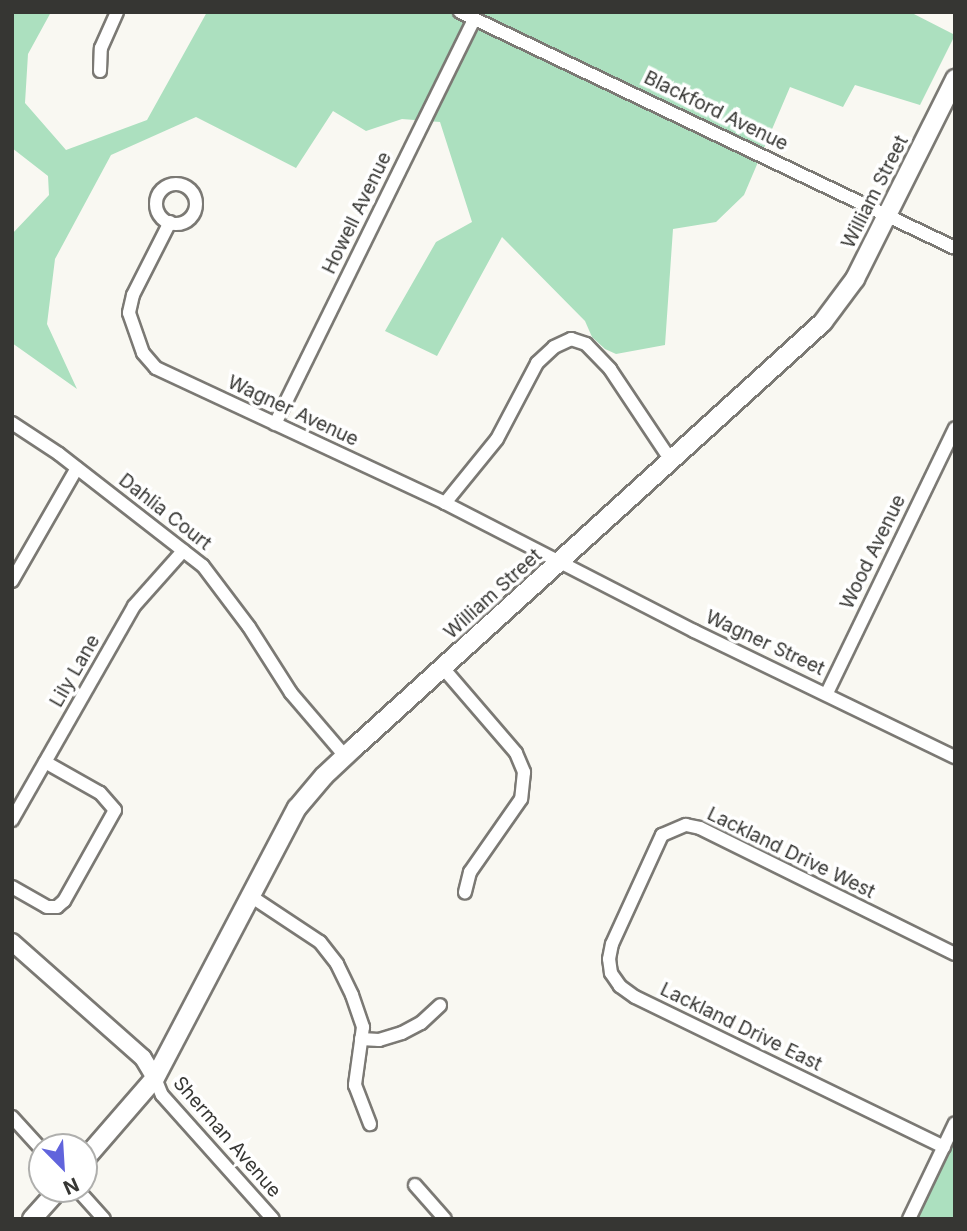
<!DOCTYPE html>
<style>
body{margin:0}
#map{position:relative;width:967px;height:1231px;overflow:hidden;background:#f9f8f2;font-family:Inter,sans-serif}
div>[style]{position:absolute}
.green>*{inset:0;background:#ace0bf}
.roads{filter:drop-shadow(2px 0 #7b7974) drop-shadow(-2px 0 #7b7974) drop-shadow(0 2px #7b7974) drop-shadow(0 -2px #7b7974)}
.minor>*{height:12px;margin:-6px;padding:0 6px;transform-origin:6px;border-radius:6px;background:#fff}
.minor>.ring{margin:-6px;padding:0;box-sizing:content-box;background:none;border:12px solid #fff;border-radius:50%}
.tertiary>*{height:16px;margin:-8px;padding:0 8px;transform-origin:8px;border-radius:8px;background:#fff}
.secondary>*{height:18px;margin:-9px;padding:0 9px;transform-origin:9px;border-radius:9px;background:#fff}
span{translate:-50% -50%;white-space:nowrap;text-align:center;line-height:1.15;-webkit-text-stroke:7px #fff;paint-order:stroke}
.street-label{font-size:19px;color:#363633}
.frame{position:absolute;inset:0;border:14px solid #363633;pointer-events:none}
.north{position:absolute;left:28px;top:1133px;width:70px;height:70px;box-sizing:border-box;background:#fff;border:2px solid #afafad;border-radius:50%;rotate:156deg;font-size:19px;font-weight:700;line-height:28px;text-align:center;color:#363633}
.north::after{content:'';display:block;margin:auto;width:24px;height:32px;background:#6164dc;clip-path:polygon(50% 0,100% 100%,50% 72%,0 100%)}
</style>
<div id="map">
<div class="green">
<i style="clip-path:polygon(12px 12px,51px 12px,28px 54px,25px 103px,66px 150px,147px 120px,207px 12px,910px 12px,955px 35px,920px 105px,855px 85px,843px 107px,790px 87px,744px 195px,716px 222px,673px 229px,665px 345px,616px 354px,605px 349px,592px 337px,585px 321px,502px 237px,437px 356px,385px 331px,436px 242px,472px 222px,440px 122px,402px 119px,366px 131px,333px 111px,296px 168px,196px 117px,111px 155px,55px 259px,47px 324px,77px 389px,12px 343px,12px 234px,49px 195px,48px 176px,12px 148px)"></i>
<i style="clip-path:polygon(955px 1125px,955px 1219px,907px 1219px)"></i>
</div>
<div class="roads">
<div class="minor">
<i style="left:460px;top:12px;width:548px;rotate:25.49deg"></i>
<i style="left:100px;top:71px;width:23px;rotate:-88deg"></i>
<i style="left:101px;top:48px;width:39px;rotate:-66deg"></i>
<i class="ring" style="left:156px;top:184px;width:28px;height:28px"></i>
<i style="left:170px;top:222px;width:82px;rotate:116.9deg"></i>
<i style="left:133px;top:295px;width:18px;rotate:103deg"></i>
<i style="left:129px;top:313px;width:42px;rotate:70.7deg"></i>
<i style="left:143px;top:353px;width:20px;rotate:49deg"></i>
<i style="left:156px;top:368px;width:319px;rotate:25deg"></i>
<i style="left:445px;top:503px;width:280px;rotate:27.2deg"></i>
<i style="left:694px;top:631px;width:290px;rotate:25.8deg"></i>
<i style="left:12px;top:423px;width:56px;rotate:33.4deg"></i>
<i style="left:59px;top:454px;width:182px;rotate:37.9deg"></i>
<i style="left:203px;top:566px;width:76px;rotate:53deg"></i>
<i style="left:249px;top:627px;width:78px;rotate:57.5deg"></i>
<i style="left:291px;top:693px;width:83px;rotate:49.4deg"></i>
<i style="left:275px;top:424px;width:451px;rotate:-63.8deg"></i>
<i style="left:445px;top:503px;width:82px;rotate:-50.9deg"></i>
<i style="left:497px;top:439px;width:86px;rotate:-62.2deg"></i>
<i style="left:537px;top:363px;width:23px;rotate:-43deg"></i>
<i style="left:554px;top:347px;width:19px;rotate:-25deg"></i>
<i style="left:571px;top:339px;width:16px;rotate:18deg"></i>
<i style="left:586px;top:344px;width:35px;rotate:46deg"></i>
<i style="left:610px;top:369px;width:108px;rotate:56.3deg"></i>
<i style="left:12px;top:581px;width:130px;rotate:-60.1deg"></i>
<i style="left:443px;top:668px;width:112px;rotate:49.3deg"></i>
<i style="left:516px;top:753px;width:21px;rotate:67deg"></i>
<i style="left:524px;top:772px;width:27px;rotate:96deg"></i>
<i style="left:521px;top:799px;width:89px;rotate:124.9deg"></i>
<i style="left:470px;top:872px;width:21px;rotate:104deg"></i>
<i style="left:827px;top:693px;width:294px;rotate:-64.2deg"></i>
<i style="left:12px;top:820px;width:246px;rotate:-60.3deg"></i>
<i style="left:134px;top:606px;width:74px;rotate:-48.3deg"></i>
<i style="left:12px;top:887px;width:40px;rotate:29.7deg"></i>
<i style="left:47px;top:907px;width:10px"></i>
<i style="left:57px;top:907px;width:9px;rotate:-41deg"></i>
<i style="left:64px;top:901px;width:104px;rotate:-60.7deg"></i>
<i style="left:115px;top:810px;width:23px;rotate:-131deg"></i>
<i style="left:100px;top:793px;width:63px;rotate:-150.6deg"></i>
<i style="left:249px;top:895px;width:85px;rotate:33.5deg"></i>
<i style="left:320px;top:942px;width:28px;rotate:52deg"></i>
<i style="left:337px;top:964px;width:34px;rotate:64deg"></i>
<i style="left:352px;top:995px;width:34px;rotate:71deg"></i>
<i style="left:363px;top:1027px;width:59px;rotate:97.9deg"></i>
<i style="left:355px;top:1085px;width:42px;rotate:69deg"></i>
<i style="left:361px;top:1039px;width:18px;rotate:3deg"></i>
<i style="left:379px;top:1040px;width:24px;rotate:-17deg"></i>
<i style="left:402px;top:1033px;width:21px;rotate:-28deg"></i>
<i style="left:421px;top:1023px;width:26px;rotate:-43deg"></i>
<i style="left:155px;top:1078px;width:18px;rotate:68deg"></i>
<i style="left:162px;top:1095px;width:166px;rotate:48.2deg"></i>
<i style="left:12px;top:1117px;width:45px;rotate:47.7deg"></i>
<i style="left:944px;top:1147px;width:343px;rotate:-154.1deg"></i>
<i style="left:635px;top:997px;width:19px;rotate:-144deg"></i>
<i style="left:620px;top:986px;width:16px;rotate:-125deg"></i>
<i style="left:611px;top:973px;width:14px;rotate:-98deg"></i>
<i style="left:609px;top:959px;width:15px;rotate:-79deg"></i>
<i style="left:612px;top:944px;width:120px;rotate:-65.4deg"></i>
<i style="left:662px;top:835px;width:26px;rotate:-23deg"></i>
<i style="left:686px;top:825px;width:14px;rotate:12deg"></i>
<i style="left:700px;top:828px;width:284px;rotate:26.3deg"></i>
<i style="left:415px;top:1185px;width:45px;rotate:48.6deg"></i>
<i style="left:77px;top:1189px;width:40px;rotate:48deg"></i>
<i style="left:909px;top:1219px;width:106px;rotate:-64.4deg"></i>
</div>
<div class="tertiary">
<i style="left:12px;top:942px;width:175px;rotate:41.5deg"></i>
<i style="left:143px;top:1058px;width:23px;rotate:59deg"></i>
</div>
<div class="secondary">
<i style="left:84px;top:1160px;width:108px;rotate:-49.1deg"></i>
<i style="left:155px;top:1078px;width:305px;rotate:-62.3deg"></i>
<i style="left:297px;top:808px;width:42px;rotate:-49.8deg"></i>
<i style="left:324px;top:776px;width:42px;rotate:-43.1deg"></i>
<i style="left:355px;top:747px;width:632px;rotate:-42.24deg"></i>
<i style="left:823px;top:322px;width:54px;rotate:-53.3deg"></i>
<i style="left:855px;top:279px;width:224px;rotate:-63.4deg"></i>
<i style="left:32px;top:1219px;width:40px;rotate:-48deg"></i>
</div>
</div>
<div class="street-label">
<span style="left:716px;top:111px;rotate:26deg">Blackford Avenue</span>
<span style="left:875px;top:192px;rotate:-63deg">William Street</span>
<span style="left:357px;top:213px;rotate:-64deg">Howell Avenue</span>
<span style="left:293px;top:411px;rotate:25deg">Wagner Avenue</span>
<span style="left:165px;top:512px;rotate:38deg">Dahlia Court</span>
<span style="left:873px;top:552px;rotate:-64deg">Wood Avenue</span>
<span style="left:493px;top:594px;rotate:-42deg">William Street</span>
<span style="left:765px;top:643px;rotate:25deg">Wagner Street</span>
<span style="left:75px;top:671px;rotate:-60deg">Lily Lane</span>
<span style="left:791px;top:853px;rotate:26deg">Lackland Drive West</span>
<span style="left:741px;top:1027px;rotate:26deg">Lackland Drive East</span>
<span style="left:227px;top:1137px;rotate:49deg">Sherman Avenue</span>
</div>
<div class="frame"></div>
<div class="north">N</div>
</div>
